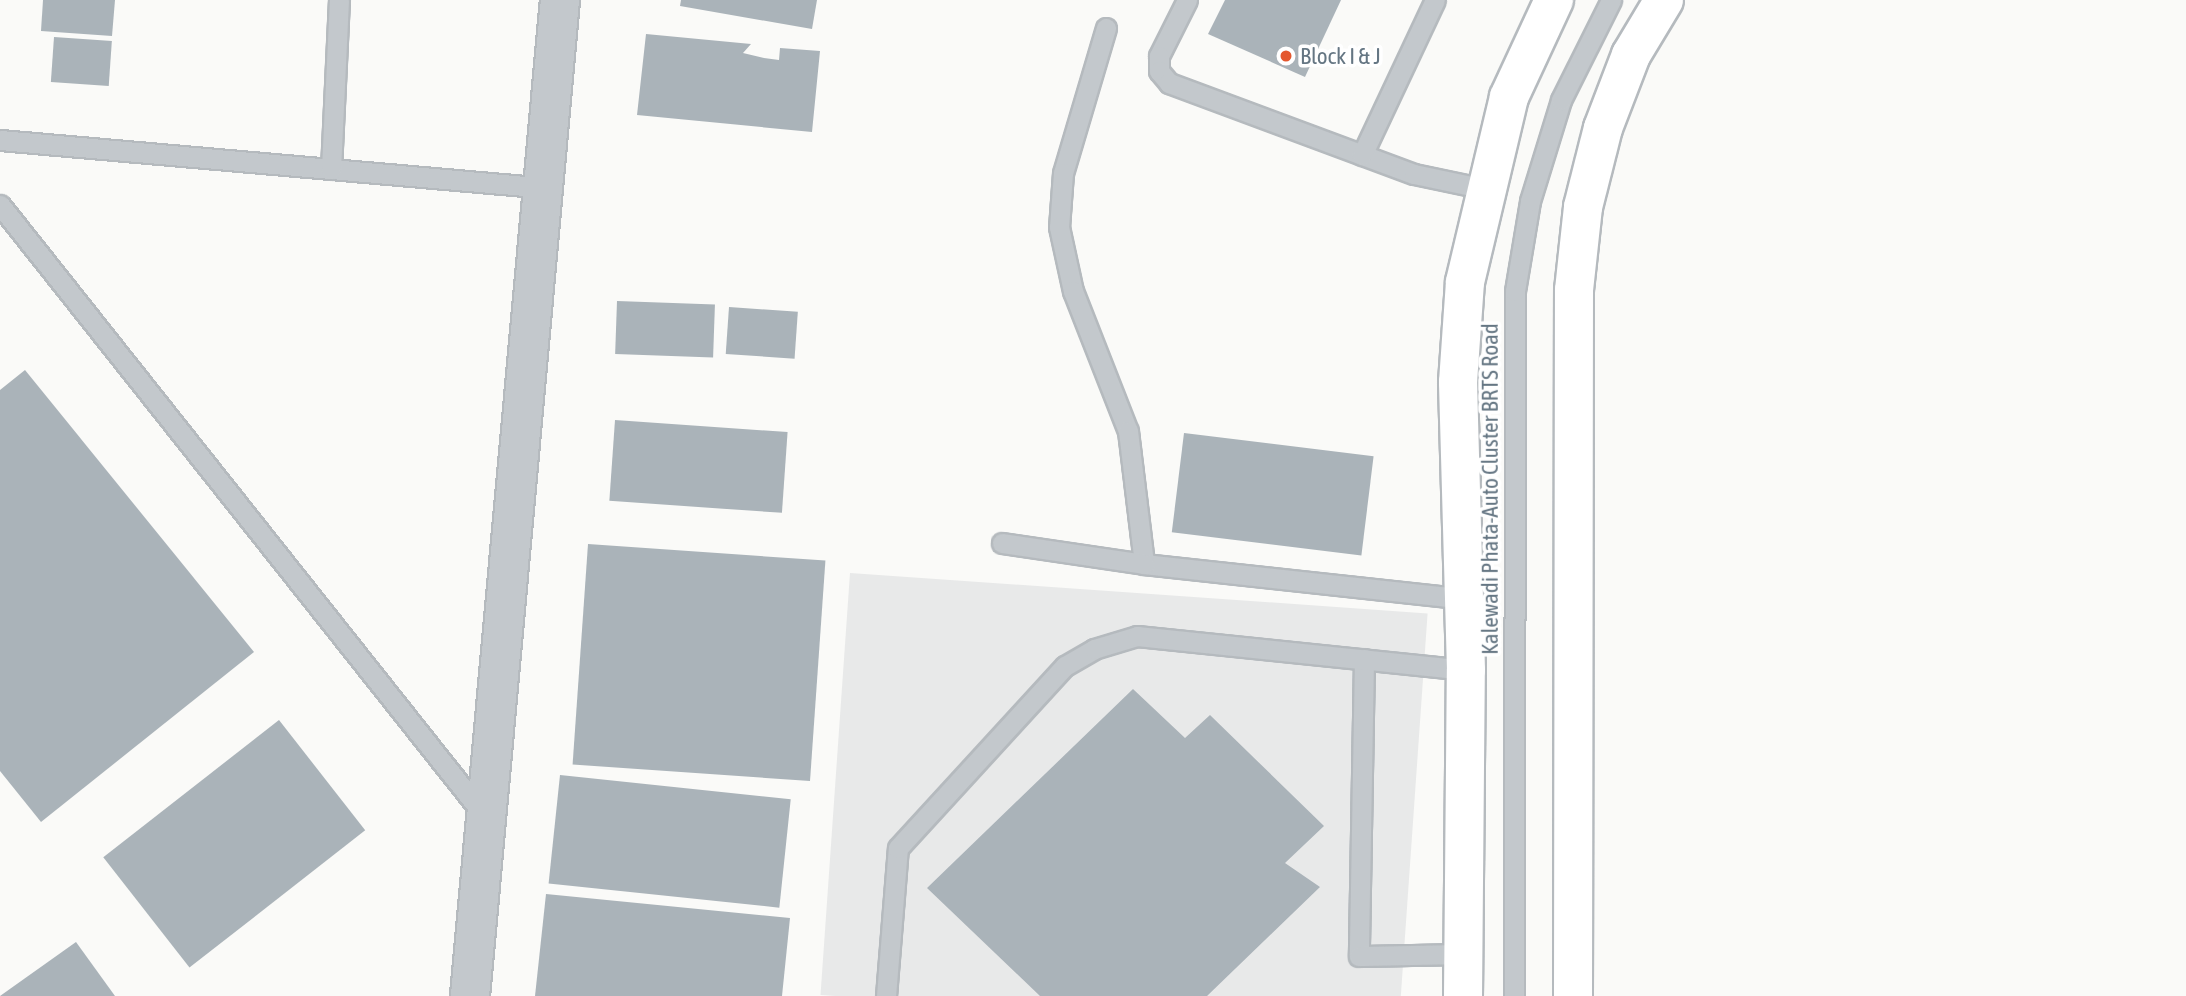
<!DOCTYPE html>
<style>
body{margin:0}
#map{position:relative;width:2186px;height:996px;overflow:hidden;background:#fafaf8;font-family:"Asap Condensed",sans-serif}
div>[style]{position:absolute}
.built>*{inset:0;background:#e8e9e9;transform-origin:0 0}
.building>*{inset:0;background:#aab3b9;transform-origin:0 0}
.roads{filter:drop-shadow(2px 0 #b5babe) drop-shadow(-2px 0 #b5babe) drop-shadow(0 2px #b5babe) drop-shadow(0 -2px #b5babe)}
.lane>*{height:19px;margin:-9.5px;padding:0 9.5px;transform-origin:9.5px;border-radius:9.5px;background:#c3c8cc}
.street>*{height:38px;margin:-19px;padding:0 19px;transform-origin:19px;border-radius:19px;background:#c3c8cc}
.primary>*{height:38px;margin:-19px;padding:0 19px;transform-origin:19px;border-radius:19px;background:#fff}
.dots>*{width:19px;height:19px;translate:-50% -50%;box-sizing:border-box;border:4px solid #fff;border-radius:50%}
span{translate:-50% -50%;white-space:nowrap;text-align:center;line-height:1.15;-webkit-text-stroke:7px #fff;paint-order:stroke}
.poi-label{font-size:23px;color:#657683}
.left{translate:0 -50%;text-align:left}
.street-label{font-size:23px;color:#657683}
</style>
<div id="map">
<div class="built">
<i style="left:850px;top:573px;width:579px;height:423px;rotate:4deg"></i>
</div>
<div class="building">
<i style="clip-path:polygon(43px 0,115px 0,112px 36px,41px 31px)"></i>
<i style="clip-path:polygon(681px 0,817px 0,812px 29px,680px 6px)"></i>
<i style="clip-path:polygon(1225px 0,1341px 0,1305px 77px,1208px 34px)"></i>
<i style="clip-path:polygon(646px 34px,751px 44px,743px 53px,764px 58px,779px 60px,780px 48px,820px 51px,812px 132px,637px 115px)"></i>
<i style="left:54px;top:37px;width:58px;height:45px;rotate:4deg"></i>
<i style="left:617px;top:301px;width:98px;height:53px;rotate:2deg"></i>
<i style="left:729px;top:307px;width:69px;height:47px;rotate:4deg"></i>
<i style="clip-path:polygon(25px 370px,254px 652px,41px 822px,0 771px,0 390px)"></i>
<i style="left:615px;top:420px;width:173px;height:81px;rotate:4deg"></i>
<i style="left:1184px;top:433px;width:191px;height:100px;rotate:7deg"></i>
<i style="left:588px;top:544px;width:238px;height:221px;rotate:4deg"></i>
<i style="clip-path:polygon(1133px 689px,1185px 738px,1210px 715px,1324px 826px,1285px 863px,1320px 887px,1207px 996px,1040px 996px,927px 888px)"></i>
<i style="left:279px;top:720px;width:140px;height:223px;rotate:52deg"></i>
<i style="left:560px;top:775px;width:232px;height:109px;rotate:6deg"></i>
<i style="clip-path:polygon(546px 894px,790px 918px,782px 996px,535px 996px)"></i>
<i style="clip-path:polygon(76px 942px,115px 996px,0 996px)"></i>
</div>
<div class="roads">
<div class="lane">
<i style="left:1187px;top:0;width:63px;rotate:116.6deg"></i>
<i style="left:1159px;top:56px;width:15px;rotate:90deg"></i>
<i style="left:1159px;top:71px;width:16px;rotate:50deg"></i>
<i style="left:1169px;top:83px;width:261px;rotate:20.4deg"></i>
<i style="left:1414px;top:174px;width:73px;rotate:11.9deg"></i>
<i style="left:1106px;top:28px;width:151px;rotate:106.5deg"></i>
<i style="left:1063px;top:173px;width:54px;rotate:94.2deg"></i>
<i style="left:1059px;top:227px;width:66px;rotate:77.7deg"></i>
<i style="left:1073px;top:291px;width:150px;rotate:68.6deg"></i>
<i style="left:1128px;top:431px;width:134px;rotate:83.1deg"></i>
<i style="left:1144px;top:564px;width:322px;rotate:6.2deg"></i>
<i style="left:0;top:140px;width:549px;rotate:5.01deg"></i>
<i style="left:1362px;top:155px;width:171px;rotate:-64.8deg"></i>
<i style="left:331px;top:169px;width:169px;rotate:-87.3deg"></i>
<i style="left:0;top:205px;width:779px;rotate:51.57deg"></i>
<i style="left:1002px;top:543px;width:144px;rotate:8.4deg"></i>
<i style="left:1364px;top:659px;width:297px;rotate:91deg"></i>
<i style="left:1359px;top:956px;width:105px;rotate:-1.1deg"></i>
<i style="left:886px;top:996px;width:148px;rotate:-85.4deg"></i>
<i style="left:898px;top:848px;width:247px;rotate:-47.5deg"></i>
<i style="left:1065px;top:666px;width:34px;rotate:-30deg"></i>
<i style="left:1094px;top:649px;width:45px;rotate:-16.8deg"></i>
<i style="left:1137px;top:636px;width:331px;rotate:5.9deg"></i>
<i style="left:1514px;top:996px;width:705px;rotate:-89.92deg"></i>
<i style="left:1515px;top:291px;width:91px;rotate:-80.5deg"></i>
<i style="left:1530px;top:201px;width:106px;rotate:-72.9deg"></i>
<i style="left:1561px;top:100px;width:112px;rotate:-63.4deg"></i>
</div>
<div class="street">
<i style="left:470px;top:996px;width:1000px;rotate:-84.84deg"></i>
</div>
<div class="primary">
<i style="left:1463px;top:996px;width:326px;rotate:-89.5deg"></i>
<i style="left:1466px;top:670px;width:288px;rotate:-91.6deg"></i>
<i style="left:1458px;top:382px;width:100px;rotate:-86deg"></i>
<i style="left:1465px;top:282px;width:190px;rotate:-76.6deg"></i>
<i style="left:1509px;top:97px;width:107px;rotate:-65.1deg"></i>
<i style="left:1573px;top:996px;width:706px;rotate:-89.92deg"></i>
<i style="left:1574px;top:290px;width:83px;rotate:-83.8deg"></i>
<i style="left:1583px;top:207px;width:81px;rotate:-75.8deg"></i>
<i style="left:1603px;top:128px;width:78px;rotate:-69deg"></i>
<i style="left:1631px;top:55px;width:64px;rotate:-59deg"></i>
</div>
</div>
<div class="dots">
<i style="left:1286px;top:56px;background:#e4572e"></i>
</div>
<div class="poi-label">
<span class="left" style="left:1300px;top:56px">Block I &amp; J</span>
</div>
<div class="street-label">
<span style="left:1490px;top:489px;rotate:-90deg">Kalewadi Phata-Auto Cluster BRTS Road</span>
</div>
</div>
